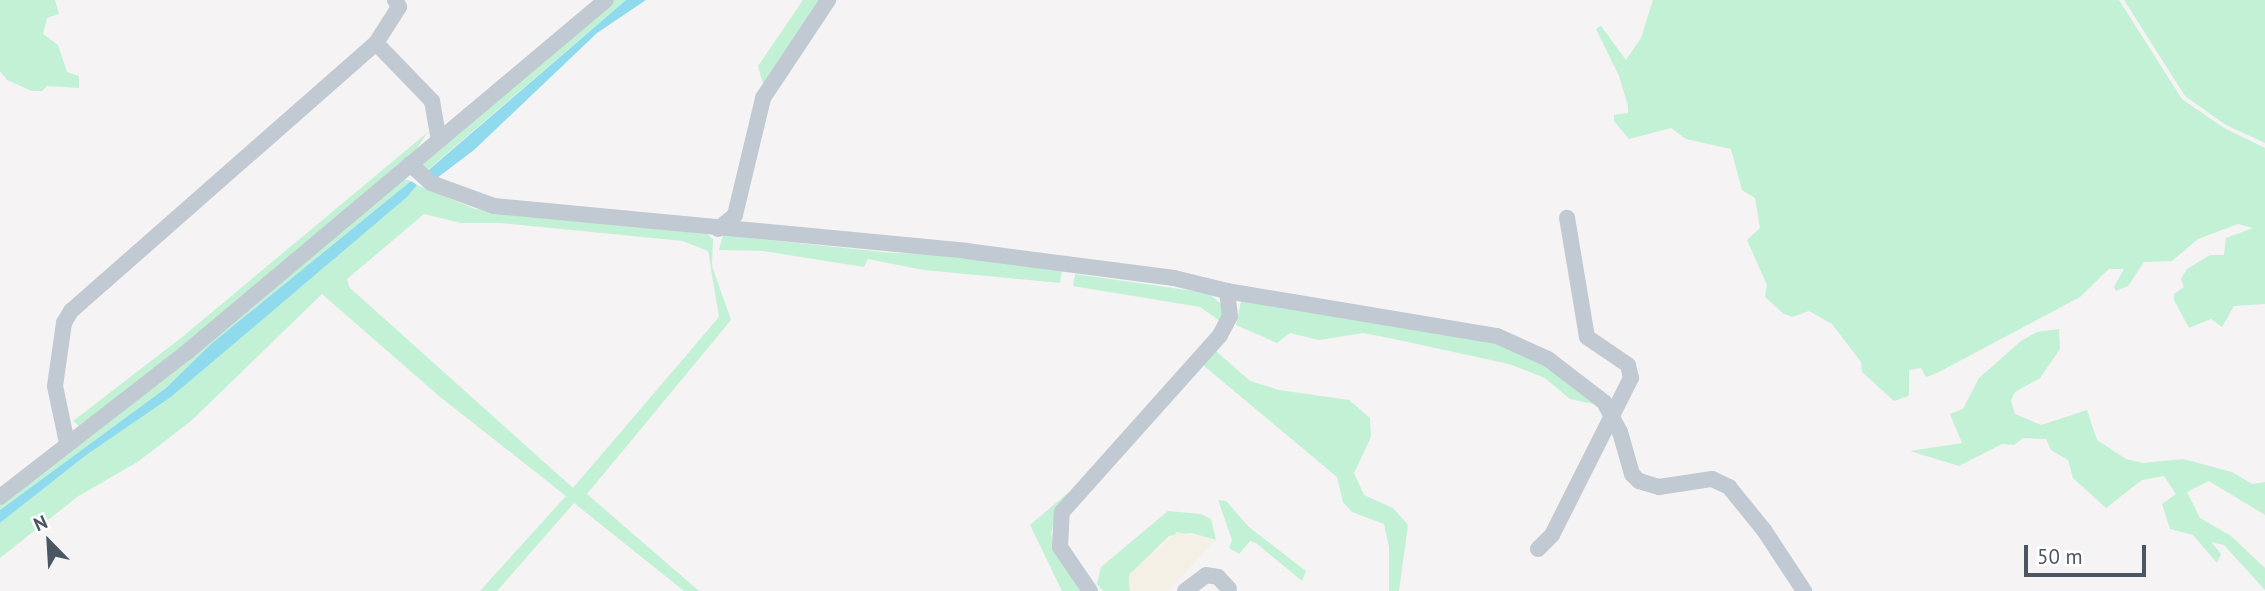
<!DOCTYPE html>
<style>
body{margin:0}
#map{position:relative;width:2265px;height:591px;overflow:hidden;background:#f5f3f3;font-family:"PT Sans",sans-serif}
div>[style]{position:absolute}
.green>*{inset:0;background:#c3f1d5}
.sand>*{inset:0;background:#f5f0e5}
.water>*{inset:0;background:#90daee}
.street>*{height:16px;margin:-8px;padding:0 8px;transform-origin:8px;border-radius:8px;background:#c1cad2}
span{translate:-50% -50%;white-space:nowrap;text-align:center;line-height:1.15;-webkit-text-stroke:5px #fff;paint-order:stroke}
.north{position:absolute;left:14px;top:507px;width:70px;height:70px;-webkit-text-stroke:5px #fff;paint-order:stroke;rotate:336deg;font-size:19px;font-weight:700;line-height:28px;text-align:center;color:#4a5661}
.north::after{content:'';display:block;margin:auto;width:24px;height:32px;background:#4a5661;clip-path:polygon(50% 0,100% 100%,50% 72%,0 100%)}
.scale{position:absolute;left:2024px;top:545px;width:122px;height:32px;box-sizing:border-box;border:4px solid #4a5661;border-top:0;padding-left:9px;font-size:21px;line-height:24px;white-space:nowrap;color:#4a5661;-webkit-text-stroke:5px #fff;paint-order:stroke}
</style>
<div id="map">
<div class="green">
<i style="clip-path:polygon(0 0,55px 0,59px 14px,47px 18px,43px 34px,58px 45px,67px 72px,79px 76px,79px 88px,47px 86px,42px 91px,32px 91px,7px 80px,0 71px)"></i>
<i style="clip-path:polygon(612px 0,626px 0,424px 173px,421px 165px)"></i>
<i style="clip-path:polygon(803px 0,823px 0,763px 84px,758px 66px)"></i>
<i style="clip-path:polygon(1653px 0,2119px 0,2182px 99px,2224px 128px,2265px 148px,2265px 304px,2234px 306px,2222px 327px,2211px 319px,2189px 328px,2174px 300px,2174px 294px,2184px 287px,2181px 279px,2187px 269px,2210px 255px,2224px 255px,2226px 238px,2253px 228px,2238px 224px,2198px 239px,2172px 261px,2144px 262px,2128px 286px,2116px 291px,2114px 287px,2124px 269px,2109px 269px,2080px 297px,1935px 374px,1926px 377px,1921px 368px,1909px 370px,1909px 396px,1894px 401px,1862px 372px,1861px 362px,1832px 324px,1809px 311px,1792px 317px,1784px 314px,1765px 297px,1767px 285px,1747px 240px,1760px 228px,1755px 198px,1742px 190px,1731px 149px,1686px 139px,1671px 128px,1629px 139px,1614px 121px,1614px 115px,1628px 113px,1628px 106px,1619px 76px,1596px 29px,1601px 26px,1626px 60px,1641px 38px)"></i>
<i style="clip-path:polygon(2124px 0,2265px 0,2265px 143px,2226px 125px,2185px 96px)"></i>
<i style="clip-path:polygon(428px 132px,415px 151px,120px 399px,80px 427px,73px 421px,181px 338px)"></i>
<i style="clip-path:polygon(403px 179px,411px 181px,211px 344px,166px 388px,0 510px,0 503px)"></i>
<i style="clip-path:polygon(evenodd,417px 185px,475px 209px,707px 234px,713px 239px,712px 266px,731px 320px,587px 494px,699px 591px,684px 591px,574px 503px,497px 591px,480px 591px,566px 496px,439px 396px,322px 294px,191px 421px,139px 461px,77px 497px,0 558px,0 523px,85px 456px,171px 397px,417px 185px,424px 214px,461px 223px,501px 223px,683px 241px,708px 251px,719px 317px,573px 488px,349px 287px,347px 279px,424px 214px)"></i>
<i style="clip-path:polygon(723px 235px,892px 253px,970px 254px,1062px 270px,1060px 283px,924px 270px,868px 259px,864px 267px,763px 251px,719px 250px)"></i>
<i style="clip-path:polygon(1075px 274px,1208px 293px,1225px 307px,1224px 324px,1200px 307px,1073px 286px)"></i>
<i style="clip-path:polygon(1241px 301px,1480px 337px,1533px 357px,1598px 405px,1570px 399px,1545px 378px,1509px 364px,1394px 339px,1363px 333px,1319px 340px,1290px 333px,1277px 343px,1236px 325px)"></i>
<i style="clip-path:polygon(2059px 329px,2060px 349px,2040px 378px,2015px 392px,2011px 400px,2015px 414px,2041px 425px,2087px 410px,2097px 440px,2126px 459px,2143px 463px,2183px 459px,2232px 472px,2252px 484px,2265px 482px,2265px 515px,2209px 481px,2187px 492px,2200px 518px,2231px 536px,2265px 568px,2265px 590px,2224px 545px,2211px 542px,2221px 554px,2217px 563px,2193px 535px,2170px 529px,2162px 504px,2176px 494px,2164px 476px,2142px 480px,2106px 508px,2073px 478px,2068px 460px,2051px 450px,2046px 439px,2023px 438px,2014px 445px,2002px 444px,1959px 466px,1910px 451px,1962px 443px,1950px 414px,1963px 409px,1979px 378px,2021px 341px,2037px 332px)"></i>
<i style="clip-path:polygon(1216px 351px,1250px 381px,1279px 390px,1349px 400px,1370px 418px,1371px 437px,1354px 473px,1364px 495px,1393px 508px,1408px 525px,1399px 591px,1389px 591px,1389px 547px,1384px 524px,1352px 512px,1343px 502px,1337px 477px,1203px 365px)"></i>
<i style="clip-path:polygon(1069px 492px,1057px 509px,1051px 533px,1055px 552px,1081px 591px,1062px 591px,1030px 525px)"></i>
<i style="clip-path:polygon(1218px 500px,1226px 501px,1249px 527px,1306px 571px,1302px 581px,1256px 543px,1250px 541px,1239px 554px,1229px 548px,1232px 540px)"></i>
<i style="clip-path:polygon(1168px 511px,1201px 514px,1211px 519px,1216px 540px,1191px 533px,1169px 536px,1129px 575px,1130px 591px,1103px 591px,1097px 584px,1101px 567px)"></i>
</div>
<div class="sand">
<i style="clip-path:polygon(1177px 532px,1216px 540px,1168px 591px,1130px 591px,1129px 575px)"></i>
</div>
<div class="water">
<i style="clip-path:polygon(626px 0,646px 0,597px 33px,474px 150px,437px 178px,424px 174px)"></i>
<i style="clip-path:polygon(411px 181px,417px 185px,407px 197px,171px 397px,85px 456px,0 523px,0 510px,166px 388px,211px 344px)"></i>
</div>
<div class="street">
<i style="left:376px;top:43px;width:81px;rotate:46deg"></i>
<i style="left:432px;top:101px;width:40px;rotate:80deg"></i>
<i style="left:410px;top:164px;width:28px;rotate:42deg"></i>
<i style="left:431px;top:183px;width:67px;rotate:20.1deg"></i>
<i style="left:494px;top:206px;width:474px;rotate:5.4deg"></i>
<i style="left:966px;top:251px;width:210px;rotate:7.4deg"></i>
<i style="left:1174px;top:278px;width:55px;rotate:13.8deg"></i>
<i style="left:1227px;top:291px;width:274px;rotate:9.5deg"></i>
<i style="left:1497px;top:336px;width:56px;rotate:24.3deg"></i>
<i style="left:1548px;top:359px;width:71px;rotate:37.5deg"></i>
<i style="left:1604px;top:402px;width:34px;rotate:62deg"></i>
<i style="left:1620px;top:432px;width:44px;rotate:74.1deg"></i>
<i style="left:1632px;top:474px;width:10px;rotate:45deg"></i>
<i style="left:1639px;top:481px;width:21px;rotate:17deg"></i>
<i style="left:1659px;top:487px;width:54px;rotate:-8.6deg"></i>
<i style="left:1712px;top:479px;width:19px;rotate:25deg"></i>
<i style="left:1729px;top:487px;width:55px;rotate:50.9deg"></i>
<i style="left:1764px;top:530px;width:73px;rotate:56.7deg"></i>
<i style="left:718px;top:229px;width:22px;rotate:-39deg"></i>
<i style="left:735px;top:215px;width:120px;rotate:-76.5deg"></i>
<i style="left:763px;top:98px;width:118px;rotate:-56.4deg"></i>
<i style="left:67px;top:443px;width:58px;rotate:-101.9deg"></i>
<i style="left:55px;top:386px;width:64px;rotate:-81.9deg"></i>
<i style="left:64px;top:323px;width:14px;rotate:-60deg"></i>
<i style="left:71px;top:311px;width:406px;rotate:-41.3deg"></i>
<i style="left:376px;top:43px;width:43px;rotate:-57.4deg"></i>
<i style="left:399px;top:7px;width:8px;rotate:-120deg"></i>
<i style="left:0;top:497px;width:237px;rotate:-37.8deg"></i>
<i style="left:187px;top:352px;width:547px;rotate:-40.03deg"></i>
<i style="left:1538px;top:549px;width:20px;rotate:-45deg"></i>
<i style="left:1552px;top:535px;width:176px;rotate:-63.3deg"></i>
<i style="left:1631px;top:378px;width:13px;rotate:-103deg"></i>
<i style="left:1628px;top:365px;width:50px;rotate:-145.7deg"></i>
<i style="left:1587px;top:337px;width:121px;rotate:-99.5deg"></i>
<i style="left:1090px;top:591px;width:53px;rotate:-124.3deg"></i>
<i style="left:1060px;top:547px;width:35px;rotate:-87deg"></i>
<i style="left:1062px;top:512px;width:237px;rotate:-48.2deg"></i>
<i style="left:1220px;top:335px;width:21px;rotate:-62deg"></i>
<i style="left:1230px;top:316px;width:25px;rotate:-97deg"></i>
<i style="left:1185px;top:591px;width:26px;rotate:-37deg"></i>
<i style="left:1206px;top:575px;width:12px;rotate:9deg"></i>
<i style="left:1218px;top:577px;width:16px;rotate:47deg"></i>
</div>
<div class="north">N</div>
<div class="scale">50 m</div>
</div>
